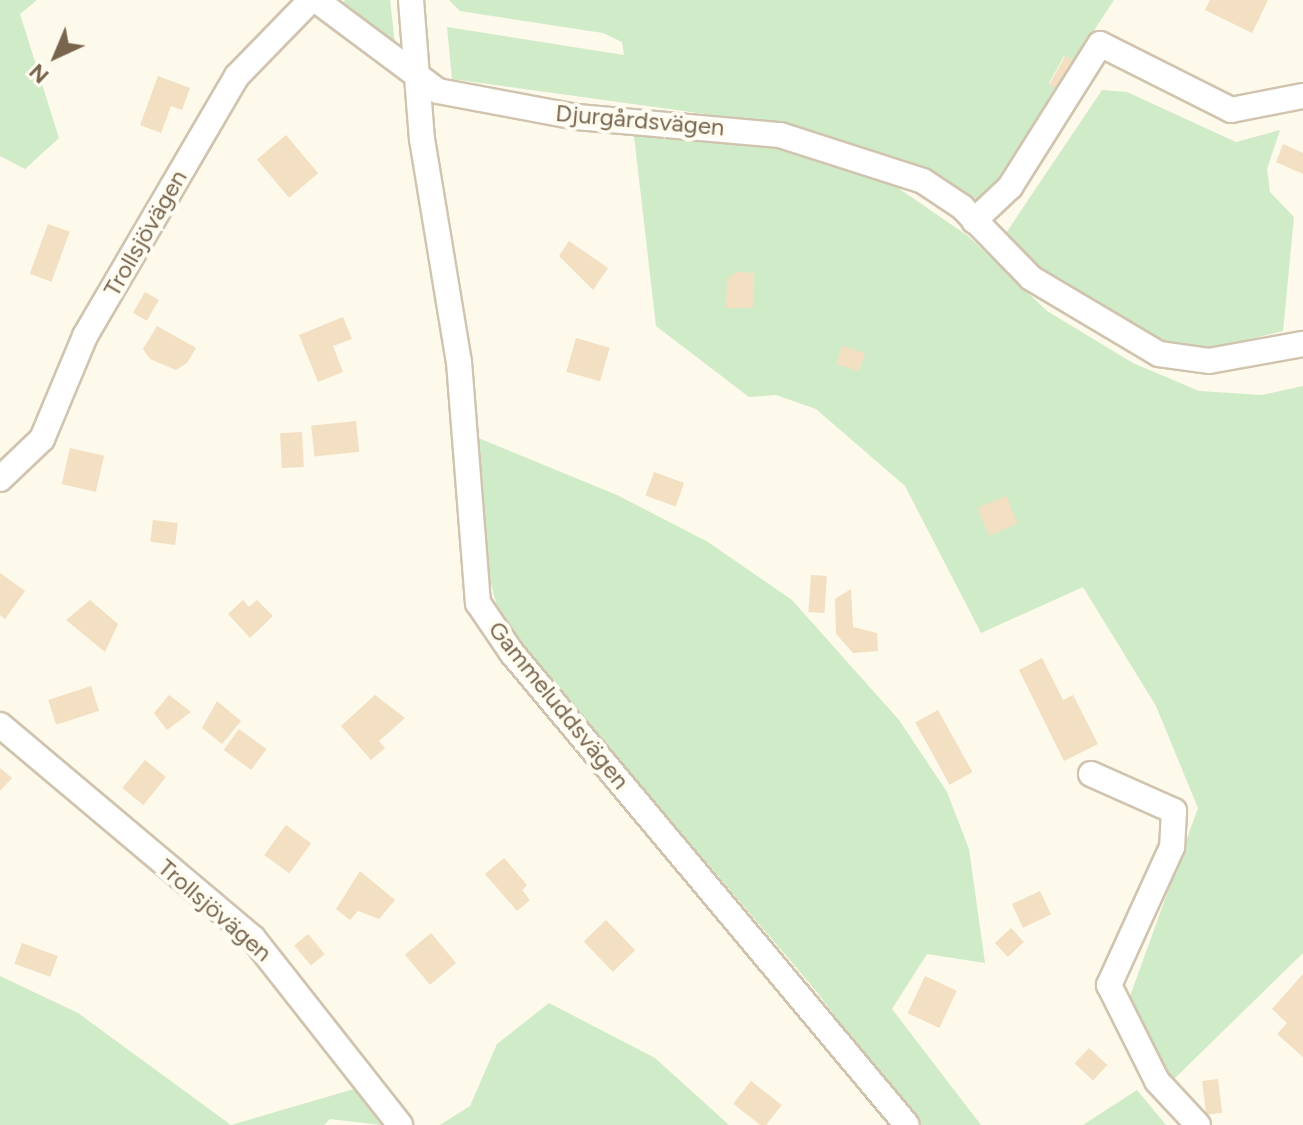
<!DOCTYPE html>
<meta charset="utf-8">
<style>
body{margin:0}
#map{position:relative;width:1303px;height:1125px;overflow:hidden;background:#fdf9eb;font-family:Figtree,sans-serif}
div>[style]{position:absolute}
.green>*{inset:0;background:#d0ebc8}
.building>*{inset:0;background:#f3dfc2;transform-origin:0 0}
.roads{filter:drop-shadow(2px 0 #d0c4af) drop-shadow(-2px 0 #d0c4af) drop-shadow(0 2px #d0c4af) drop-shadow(0 -2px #d0c4af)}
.minor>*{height:24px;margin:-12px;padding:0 12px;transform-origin:12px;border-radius:12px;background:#fff}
span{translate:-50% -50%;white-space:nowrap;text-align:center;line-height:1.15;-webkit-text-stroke:8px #fffcf2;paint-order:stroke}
.street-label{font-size:24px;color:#79654d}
.north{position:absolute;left:16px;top:16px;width:80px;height:80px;-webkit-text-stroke:6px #fffcf2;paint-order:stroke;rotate:224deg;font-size:22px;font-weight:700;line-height:32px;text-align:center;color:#79654d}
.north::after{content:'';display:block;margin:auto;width:28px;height:36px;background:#79654d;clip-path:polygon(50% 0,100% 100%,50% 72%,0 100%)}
</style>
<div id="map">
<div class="green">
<i style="clip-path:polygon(0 0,37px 0,20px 14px,59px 138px,25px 169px,0 156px)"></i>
<i style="clip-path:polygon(345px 0,390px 0,396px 52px,338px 8px)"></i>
<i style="clip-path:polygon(449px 0,1114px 0,1074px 61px,1064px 56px,1049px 83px,1058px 89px,998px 194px,973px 212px,938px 178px,890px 158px,763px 122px,452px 79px,447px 27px,624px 55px,622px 42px,603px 33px,460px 11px)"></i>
<i style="clip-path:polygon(1102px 90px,1127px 92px,1236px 142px,1280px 130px,1267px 169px,1270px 192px,1294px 217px,1283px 331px,1193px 353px,1169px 347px,1036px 271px,1004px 236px)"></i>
<i style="clip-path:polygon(634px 136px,759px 138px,888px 181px,968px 236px,1047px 311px,1133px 363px,1199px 391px,1262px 395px,1303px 386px,1303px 953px,1173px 1080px,1129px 999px,1198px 808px,1156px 706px,1083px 587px,981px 633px,905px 486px,816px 409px,776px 395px,749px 397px,656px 326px)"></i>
<i style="clip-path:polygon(476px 437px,617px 495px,708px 542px,792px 600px,899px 720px,947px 792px,969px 849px,985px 963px,927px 954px,892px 1009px,981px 1125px,917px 1125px,816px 991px,501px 621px,487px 569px)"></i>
<i style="clip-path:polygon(0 976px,78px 1013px,231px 1125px,354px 1089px,381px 1125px,330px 1119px,324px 1125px,0 1125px)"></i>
<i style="clip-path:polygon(549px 1003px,655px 1058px,729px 1125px,440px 1125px,470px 1106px,497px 1044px)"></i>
<i style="clip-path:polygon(1137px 1090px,1166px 1125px,1083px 1125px)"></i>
</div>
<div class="building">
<i style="clip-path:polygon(1210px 0,1268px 0,1252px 33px,1205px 10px)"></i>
<i style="left:1065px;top:56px;width:10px;height:33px;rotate:29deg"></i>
<i style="clip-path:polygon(158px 76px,190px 88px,182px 110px,171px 106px,161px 133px,140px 125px)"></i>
<i style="left:286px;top:135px;width:50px;height:38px;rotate:50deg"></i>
<i style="clip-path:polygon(1283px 144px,1303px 153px,1303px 174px,1276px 162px)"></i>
<i style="left:48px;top:224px;width:23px;height:53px;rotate:20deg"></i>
<i style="clip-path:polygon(569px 241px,608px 268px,593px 290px,559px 256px)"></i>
<i style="clip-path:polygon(736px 272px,754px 273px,753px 308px,726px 308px,727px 279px)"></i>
<i style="left:145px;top:292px;width:16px;height:24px;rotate:30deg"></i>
<i style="clip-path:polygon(343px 317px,352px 339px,333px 346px,343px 372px,318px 382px,299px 335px)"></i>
<i style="clip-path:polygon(157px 326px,196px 348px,187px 363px,176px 370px,150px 359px,143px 349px)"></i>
<i style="left:576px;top:338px;width:35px;height:35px;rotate:16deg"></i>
<i style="left:842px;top:346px;width:24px;height:19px;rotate:17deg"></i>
<i style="left:356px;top:421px;width:31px;height:45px;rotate:84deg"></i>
<i style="left:302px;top:432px;width:35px;height:22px;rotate:87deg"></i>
<i style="left:70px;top:448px;width:35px;height:37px;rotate:13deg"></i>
<i style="left:654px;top:472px;width:32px;height:25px;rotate:20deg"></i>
<i style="left:1006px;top:496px;width:30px;height:31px;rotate:67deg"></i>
<i style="left:153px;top:520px;width:25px;height:22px;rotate:7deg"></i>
<i style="clip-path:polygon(0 573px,25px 591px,5px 619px,0 615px)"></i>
<i style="left:811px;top:575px;width:16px;height:37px;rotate:4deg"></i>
<i style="clip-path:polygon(851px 589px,853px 627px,877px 633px,878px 651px,853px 653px,836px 634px,835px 599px)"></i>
<i style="clip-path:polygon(90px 600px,118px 624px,105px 652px,66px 620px)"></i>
<i style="clip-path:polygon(243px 600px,249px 607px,257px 600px,273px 616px,250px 638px,228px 614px)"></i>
<i style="clip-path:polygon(1042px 658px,1063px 700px,1073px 695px,1098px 744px,1064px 761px,1019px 670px)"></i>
<i style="left:91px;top:686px;width:26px;height:45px;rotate:72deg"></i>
<i style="clip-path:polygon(169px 695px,191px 712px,167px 730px,154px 713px)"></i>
<i style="clip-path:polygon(375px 695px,405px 718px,379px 741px,385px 748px,371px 760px,341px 726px)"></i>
<i style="clip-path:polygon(217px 701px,241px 721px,222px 744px,202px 728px)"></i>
<i style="left:938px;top:710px;width:71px;height:26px;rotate:61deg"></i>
<i style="left:239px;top:729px;width:34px;height:26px;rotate:36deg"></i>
<i style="left:145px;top:760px;width:27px;height:36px;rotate:39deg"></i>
<i style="clip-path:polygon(0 768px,12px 778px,0 791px)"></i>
<i style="left:286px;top:825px;width:31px;height:37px;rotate:36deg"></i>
<i style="clip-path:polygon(504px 858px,527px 885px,522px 890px,530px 900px,517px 911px,485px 874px)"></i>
<i style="clip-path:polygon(360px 871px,395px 900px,379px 919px,358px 911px,350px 920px,336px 909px)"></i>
<i style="left:1040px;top:891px;width:26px;height:31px;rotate:65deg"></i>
<i style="left:606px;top:920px;width:42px;height:31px;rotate:46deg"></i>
<i style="left:1011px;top:928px;width:19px;height:22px;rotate:47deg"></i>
<i style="left:431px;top:933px;width:39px;height:34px;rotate:50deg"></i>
<i style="left:308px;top:934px;width:26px;height:18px;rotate:50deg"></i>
<i style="left:22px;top:943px;width:38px;height:22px;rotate:20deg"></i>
<i style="clip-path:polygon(1303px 974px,1303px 1057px,1277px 1034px,1287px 1023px,1272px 1009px)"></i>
<i style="left:925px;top:976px;width:35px;height:41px;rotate:25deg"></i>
<i style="left:1089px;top:1048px;width:25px;height:21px;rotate:43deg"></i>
<i style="left:1218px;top:1079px;width:34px;height:16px;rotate:83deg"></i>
<i style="left:751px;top:1081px;width:39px;height:29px;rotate:38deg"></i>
</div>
<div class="roads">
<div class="minor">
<i style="left:316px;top:0;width:152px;rotate:36.7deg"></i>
<i style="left:438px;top:91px;width:141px;rotate:10.6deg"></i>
<i style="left:577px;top:117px;width:204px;rotate:5.1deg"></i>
<i style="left:780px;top:135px;width:150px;rotate:17.8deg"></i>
<i style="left:923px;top:181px;width:47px;rotate:33.7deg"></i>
<i style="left:962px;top:207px;width:99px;rotate:45.8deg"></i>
<i style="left:1031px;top:278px;width:149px;rotate:30.7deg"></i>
<i style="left:1159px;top:354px;width:50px;rotate:8deg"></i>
<i style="left:1209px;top:361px;width:96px;rotate:-10.3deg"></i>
<i style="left:411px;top:0;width:139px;rotate:85.5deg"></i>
<i style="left:422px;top:139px;width:226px;rotate:80.6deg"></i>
<i style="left:459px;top:362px;width:242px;rotate:85.5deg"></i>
<i style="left:478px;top:603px;width:60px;rotate:55.8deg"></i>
<i style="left:512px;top:653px;width:615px;rotate:50.08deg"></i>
<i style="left:974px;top:221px;width:50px;rotate:-43.4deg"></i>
<i style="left:1010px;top:187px;width:169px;rotate:-57.8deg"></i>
<i style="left:1100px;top:44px;width:147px;rotate:26.7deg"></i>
<i style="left:1231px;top:110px;width:73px;rotate:-11deg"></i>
<i style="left:0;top:479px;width:58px;rotate:-43.6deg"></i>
<i style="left:42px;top:439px;width:112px;rotate:-67.3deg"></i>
<i style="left:85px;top:336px;width:301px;rotate:-59.7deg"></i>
<i style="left:237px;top:76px;width:106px;rotate:-45.8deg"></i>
<i style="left:0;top:725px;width:331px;rotate:40.1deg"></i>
<i style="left:253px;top:938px;width:238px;rotate:51.8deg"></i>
<i style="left:1091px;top:774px;width:91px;rotate:24deg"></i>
<i style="left:1174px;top:811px;width:36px;rotate:93deg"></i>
<i style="left:1172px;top:847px;width:152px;rotate:114.5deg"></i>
<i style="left:1109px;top:985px;width:107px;rotate:63.4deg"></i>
<i style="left:1157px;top:1081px;width:60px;rotate:47deg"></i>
</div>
</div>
<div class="street-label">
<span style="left:640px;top:120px;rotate:5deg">Djurgårdsvägen</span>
<span style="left:145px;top:233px;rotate:-60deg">Trollsjövägen</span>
<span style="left:559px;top:705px;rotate:51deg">Gammeluddsvägen</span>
<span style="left:215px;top:910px;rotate:41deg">Trollsjövägen</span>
</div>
<div class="north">N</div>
</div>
